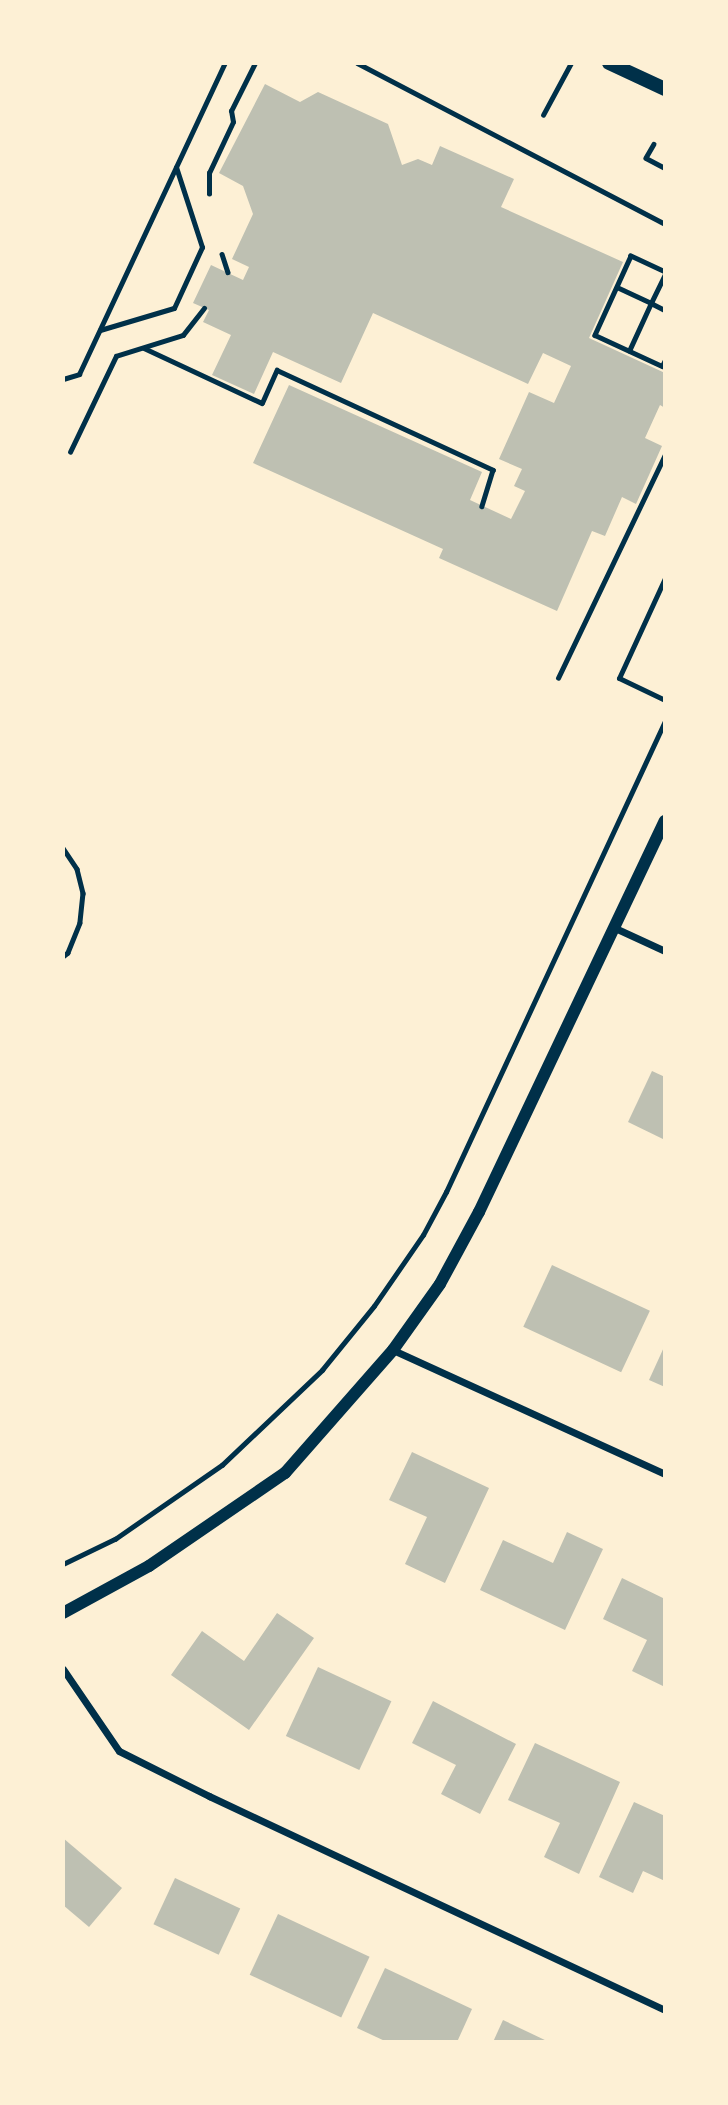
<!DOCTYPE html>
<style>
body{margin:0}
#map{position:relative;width:728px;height:2105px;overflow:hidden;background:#fdf0d5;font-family:Figtree,sans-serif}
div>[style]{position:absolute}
.building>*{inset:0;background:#bec0b2;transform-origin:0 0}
.path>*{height:4.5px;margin:-2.25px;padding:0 2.25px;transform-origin:2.25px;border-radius:2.25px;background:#003049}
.service>*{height:5px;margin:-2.5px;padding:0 2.5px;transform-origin:2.5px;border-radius:2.5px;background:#003049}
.minor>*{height:7px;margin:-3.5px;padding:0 3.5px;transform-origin:3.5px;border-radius:3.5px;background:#003049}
.tertiary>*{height:12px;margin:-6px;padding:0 6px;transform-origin:6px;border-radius:6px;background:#003049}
.secondary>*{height:14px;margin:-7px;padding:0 7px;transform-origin:7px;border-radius:7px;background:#003049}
span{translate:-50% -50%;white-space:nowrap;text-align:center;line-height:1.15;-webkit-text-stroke:6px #fdf0d5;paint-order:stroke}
.frame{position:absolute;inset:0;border:65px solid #fdf0d5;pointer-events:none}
</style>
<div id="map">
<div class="building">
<i style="clip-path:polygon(265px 84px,300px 102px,318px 92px,388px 124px,402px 165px,418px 159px,432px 165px,440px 146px,514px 179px,501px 207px,623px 262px,589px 338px,665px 373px,665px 408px,660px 405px,645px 438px,662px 446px,636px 504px,622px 497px,605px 536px,592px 531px,557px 611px,439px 558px,443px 549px,253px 463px,289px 385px,482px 472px,470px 500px,511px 519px,525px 491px,514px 486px,522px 469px,499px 459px,529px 392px,554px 403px,571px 366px,543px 353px,528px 384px,373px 313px,341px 383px,273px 352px,254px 394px,212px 375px,231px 335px,203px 322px,209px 310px,193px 303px,211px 265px,243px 280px,249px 267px,232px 259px,253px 214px,243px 186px,219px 173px)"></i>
<i style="clip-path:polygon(652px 1071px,665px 1077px,665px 1140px,628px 1122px)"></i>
<i style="left:552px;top:1265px;width:108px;height:68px;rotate:25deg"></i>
<i style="clip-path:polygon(665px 1345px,665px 1387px,649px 1380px)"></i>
<i style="clip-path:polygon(412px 1452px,489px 1488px,445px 1583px,405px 1564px,427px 1517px,389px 1500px)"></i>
<i style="clip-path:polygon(567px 1532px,603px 1549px,565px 1630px,480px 1590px,503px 1540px,553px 1563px)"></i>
<i style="clip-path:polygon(622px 1578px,665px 1599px,665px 1687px,632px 1671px,647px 1640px,603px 1619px)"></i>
<i style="clip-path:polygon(277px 1613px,314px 1638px,249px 1730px,171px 1675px,202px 1631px,244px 1661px)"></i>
<i style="left:318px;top:1667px;width:81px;height:76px;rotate:25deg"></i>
<i style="clip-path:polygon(433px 1701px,516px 1744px,480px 1814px,441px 1794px,456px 1765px,412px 1743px)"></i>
<i style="clip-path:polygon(535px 1743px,620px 1782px,579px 1874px,544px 1857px,560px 1823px,508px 1800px)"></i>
<i style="clip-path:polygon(634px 1802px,665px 1816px,665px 1881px,643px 1871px,633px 1893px,599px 1877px)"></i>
<i style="clip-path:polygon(63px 1838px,122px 1888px,89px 1927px,63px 1905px)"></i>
<i style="left:175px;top:1878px;width:72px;height:51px;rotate:25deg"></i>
<i style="left:278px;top:1914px;width:101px;height:67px;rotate:25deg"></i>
<i style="clip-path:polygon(385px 1968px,472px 2009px,457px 2042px,387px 2042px,357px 2028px)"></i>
<i style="clip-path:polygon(503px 2020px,549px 2042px,493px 2042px)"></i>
</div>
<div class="path">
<i style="left:543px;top:115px;width:59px;rotate:-61.7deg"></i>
<i style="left:654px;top:144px;width:16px;rotate:120deg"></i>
<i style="left:646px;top:158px;width:21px;rotate:28deg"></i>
<i style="left:209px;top:194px;width:21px;rotate:-90deg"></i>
<i style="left:209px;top:173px;width:56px;rotate:-64.8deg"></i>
<i style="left:233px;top:122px;width:11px;rotate:-100deg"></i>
<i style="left:231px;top:111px;width:54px;rotate:-63.4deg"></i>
<i style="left:222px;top:254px;width:19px;rotate:72deg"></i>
<i style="left:665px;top:272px;width:38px;rotate:-155deg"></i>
<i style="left:631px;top:256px;width:87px;rotate:114.5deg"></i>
<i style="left:595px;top:335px;width:74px;rotate:24.8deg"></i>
<i style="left:662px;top:366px;width:7px;rotate:-63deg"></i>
<i style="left:617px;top:287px;width:38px;rotate:25deg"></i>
<i style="left:651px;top:303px;width:32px;rotate:-64deg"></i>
<i style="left:144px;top:348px;width:130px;rotate:25deg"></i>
<i style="left:262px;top:403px;width:36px;rotate:-66deg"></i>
<i style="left:277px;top:370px;width:238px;rotate:24.8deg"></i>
<i style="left:493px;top:470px;width:38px;rotate:107deg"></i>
<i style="left:629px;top:351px;width:53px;rotate:-65.4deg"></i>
<i style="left:651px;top:303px;width:16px;rotate:27deg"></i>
<i style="left:70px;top:452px;width:106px;rotate:-64.4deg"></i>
<i style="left:116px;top:356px;width:70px;rotate:-17.4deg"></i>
<i style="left:183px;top:335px;width:34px;rotate:-52deg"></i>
<i style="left:558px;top:678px;width:247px;rotate:-64.4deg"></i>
<i style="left:63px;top:848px;width:25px;rotate:56deg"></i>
<i style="left:77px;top:869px;width:25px;rotate:76deg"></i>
<i style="left:83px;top:893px;width:30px;rotate:96deg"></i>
<i style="left:80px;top:923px;width:32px;rotate:112deg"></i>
<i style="left:68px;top:953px;width:6px;rotate:141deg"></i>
<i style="left:63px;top:1564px;width:58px;rotate:-25.7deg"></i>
<i style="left:115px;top:1539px;width:130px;rotate:-34.7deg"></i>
<i style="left:222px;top:1465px;width:138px;rotate:-43.5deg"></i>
<i style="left:322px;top:1370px;width:82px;rotate:-50.9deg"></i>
<i style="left:374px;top:1306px;width:86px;rotate:-55.4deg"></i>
<i style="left:423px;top:1235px;width:49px;rotate:-61.9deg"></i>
<i style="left:446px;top:1192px;width:519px;rotate:-65.06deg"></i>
</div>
<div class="service">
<i style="left:357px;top:63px;width:348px;rotate:27.6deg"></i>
<i style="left:100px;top:330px;width:77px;rotate:-16.6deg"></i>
<i style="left:174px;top:308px;width:67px;rotate:-65.3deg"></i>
<i style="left:202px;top:247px;width:84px;rotate:-108deg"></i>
<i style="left:63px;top:379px;width:17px;rotate:-17deg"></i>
<i style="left:79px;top:374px;width:344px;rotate:-64.9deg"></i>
<i style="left:665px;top:578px;width:110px;rotate:114.7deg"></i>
<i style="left:619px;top:678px;width:51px;rotate:25.6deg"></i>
</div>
<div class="minor">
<i style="left:615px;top:928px;width:55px;rotate:24.7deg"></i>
<i style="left:393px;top:1350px;width:299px;rotate:24.5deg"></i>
<i style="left:63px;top:1669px;width:99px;rotate:55.7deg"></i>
<i style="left:119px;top:1751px;width:101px;rotate:26.6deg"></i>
<i style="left:209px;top:1796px;width:504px;rotate:25.14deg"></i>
</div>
<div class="tertiary">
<i style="left:63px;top:1613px;width:98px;rotate:-28.7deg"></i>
<i style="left:149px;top:1566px;width:165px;rotate:-34.4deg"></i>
<i style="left:285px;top:1473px;width:164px;rotate:-48.7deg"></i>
<i style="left:393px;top:1350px;width:81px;rotate:-54.5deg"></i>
<i style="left:440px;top:1284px;width:82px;rotate:-61.6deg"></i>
<i style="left:479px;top:1212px;width:433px;rotate:-64.6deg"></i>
</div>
<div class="secondary">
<i style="left:609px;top:63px;width:62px;rotate:24.9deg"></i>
</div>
<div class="frame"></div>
</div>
